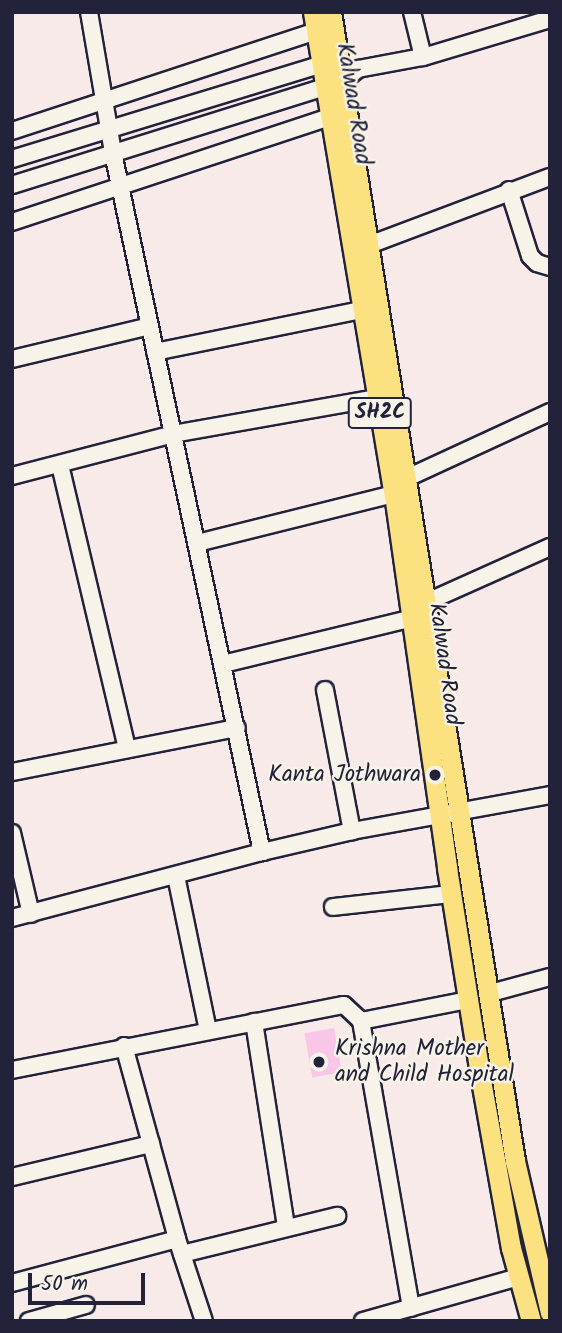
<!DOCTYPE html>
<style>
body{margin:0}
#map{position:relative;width:562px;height:1333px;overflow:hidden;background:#f7eae8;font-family:Kalam,sans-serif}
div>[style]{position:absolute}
.building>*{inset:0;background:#f8c6e7;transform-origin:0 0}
.roads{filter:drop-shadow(2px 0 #22223b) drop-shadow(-2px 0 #22223b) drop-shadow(0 2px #22223b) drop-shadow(0 -2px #22223b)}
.minor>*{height:16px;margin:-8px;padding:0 8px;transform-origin:8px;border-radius:8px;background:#f7f3e8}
.major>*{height:19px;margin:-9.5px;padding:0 9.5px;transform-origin:9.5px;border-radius:9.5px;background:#fbe180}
.dots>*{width:19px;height:19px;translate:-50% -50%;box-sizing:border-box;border:4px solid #f7f3e8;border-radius:50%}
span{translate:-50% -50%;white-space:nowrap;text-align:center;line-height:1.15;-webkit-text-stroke:5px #f7f3e8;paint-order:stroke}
.shield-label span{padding:2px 5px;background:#f7f3e8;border:2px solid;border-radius:5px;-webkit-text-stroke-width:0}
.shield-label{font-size:21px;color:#22223b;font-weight:700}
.street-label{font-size:23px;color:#22223b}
.poi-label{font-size:23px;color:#22223b}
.right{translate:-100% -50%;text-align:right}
.left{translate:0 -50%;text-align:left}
.frame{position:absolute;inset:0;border:14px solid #22223b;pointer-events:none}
.scale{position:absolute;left:28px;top:1273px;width:117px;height:32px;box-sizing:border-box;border:4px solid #22223b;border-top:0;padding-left:9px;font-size:21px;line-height:24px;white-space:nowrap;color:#22223b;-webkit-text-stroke:5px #f7f3e8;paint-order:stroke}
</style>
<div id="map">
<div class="building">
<i style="left:334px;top:1028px;width:45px;height:30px;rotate:80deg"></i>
</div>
<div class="roads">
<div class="minor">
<i style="left:89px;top:12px;width:143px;rotate:80.3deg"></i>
<i style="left:113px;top:153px;width:715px;rotate:77.97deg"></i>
<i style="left:412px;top:12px;width:46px;rotate:76.3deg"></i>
<i style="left:12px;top:131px;width:320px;rotate:-18.2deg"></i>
<i style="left:12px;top:159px;width:332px;rotate:-17deg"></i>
<i style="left:12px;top:185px;width:335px;rotate:-17.4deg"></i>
<i style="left:332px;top:85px;width:10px;rotate:-17deg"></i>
<i style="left:342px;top:82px;width:21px;rotate:-39deg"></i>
<i style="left:358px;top:69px;width:66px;rotate:-10.5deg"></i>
<i style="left:423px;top:57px;width:133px;rotate:-16.7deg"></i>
<i style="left:509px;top:190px;width:69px;rotate:72.3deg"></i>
<i style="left:530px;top:256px;width:10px;rotate:45deg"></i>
<i style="left:537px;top:263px;width:14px;rotate:17deg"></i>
<i style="left:12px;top:222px;width:335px;rotate:-18.3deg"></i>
<i style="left:369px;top:245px;width:193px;rotate:-20.6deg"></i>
<i style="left:155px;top:352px;width:211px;rotate:-11.5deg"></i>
<i style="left:12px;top:359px;width:142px;rotate:-13.4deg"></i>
<i style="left:60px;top:465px;width:292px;rotate:76.7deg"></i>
<i style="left:12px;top:476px;width:166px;rotate:-14.6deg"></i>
<i style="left:173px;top:434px;width:208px;rotate:-10deg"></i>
<i style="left:407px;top:478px;width:157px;rotate:-24.8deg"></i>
<i style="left:197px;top:543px;width:203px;rotate:-14deg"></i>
<i style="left:427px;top:602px;width:135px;rotate:-24.1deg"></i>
<i style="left:223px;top:664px;width:195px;rotate:-13.6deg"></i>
<i style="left:325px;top:690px;width:144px;rotate:79.2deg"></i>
<i style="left:12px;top:772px;width:229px;rotate:-11.1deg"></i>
<i style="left:12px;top:833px;width:83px;rotate:76.8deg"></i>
<i style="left:176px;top:876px;width:158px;rotate:78.3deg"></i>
<i style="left:333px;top:907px;width:119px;rotate:-6.3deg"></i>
<i style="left:12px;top:918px;width:259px;rotate:-14.8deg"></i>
<i style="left:262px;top:852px;width:92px;rotate:-13.1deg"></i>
<i style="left:352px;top:831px;width:201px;rotate:-10.3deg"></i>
<i style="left:487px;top:994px;width:65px;rotate:-15.1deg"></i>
<i style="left:361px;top:1021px;width:109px;rotate:-11.1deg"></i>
<i style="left:254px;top:1022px;width:207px;rotate:81.1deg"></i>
<i style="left:124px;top:1046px;width:200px;rotate:74.6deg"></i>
<i style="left:177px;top:1239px;width:86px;rotate:71.8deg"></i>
<i style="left:12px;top:1070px;width:338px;rotate:-11.1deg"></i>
<i style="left:344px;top:1005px;width:23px;rotate:43deg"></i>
<i style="left:361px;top:1021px;width:291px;rotate:80.1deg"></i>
<i style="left:12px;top:1177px;width:143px;rotate:-13.4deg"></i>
<i style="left:182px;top:1254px;width:160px;rotate:-13.8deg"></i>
<i style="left:12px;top:1283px;width:171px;rotate:-14.9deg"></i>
<i style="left:29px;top:1321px;width:59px;rotate:-15.7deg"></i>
<i style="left:363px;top:1321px;width:162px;rotate:-15.8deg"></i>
</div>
<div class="major">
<i style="left:313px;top:12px;width:489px;rotate:80.5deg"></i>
<i style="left:394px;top:494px;width:378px;rotate:81.9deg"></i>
<i style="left:447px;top:868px;width:215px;rotate:80.9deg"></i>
<i style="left:481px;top:1080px;width:171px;rotate:79.9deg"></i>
<i style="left:511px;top:1248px;width:76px;rotate:74.7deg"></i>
<i style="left:331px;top:12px;width:1164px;rotate:80.9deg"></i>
<i style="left:515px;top:1161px;width:156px;rotate:77deg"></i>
</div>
</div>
<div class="dots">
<i style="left:435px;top:775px;background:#22223b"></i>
<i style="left:319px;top:1062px;background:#22223b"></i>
</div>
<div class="shield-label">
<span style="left:380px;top:413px">SH2C</span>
</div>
<div class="street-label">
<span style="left:353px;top:104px;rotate:81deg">Kalwad Road</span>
<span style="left:444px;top:664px;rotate:82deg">Kalwad Road</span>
</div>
<div class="poi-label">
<span class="right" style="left:421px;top:775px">Kanta Jothwara</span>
<span class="left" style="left:335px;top:1062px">Krishna Mother<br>and Child Hospital</span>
</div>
<div class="frame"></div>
<div class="scale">50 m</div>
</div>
